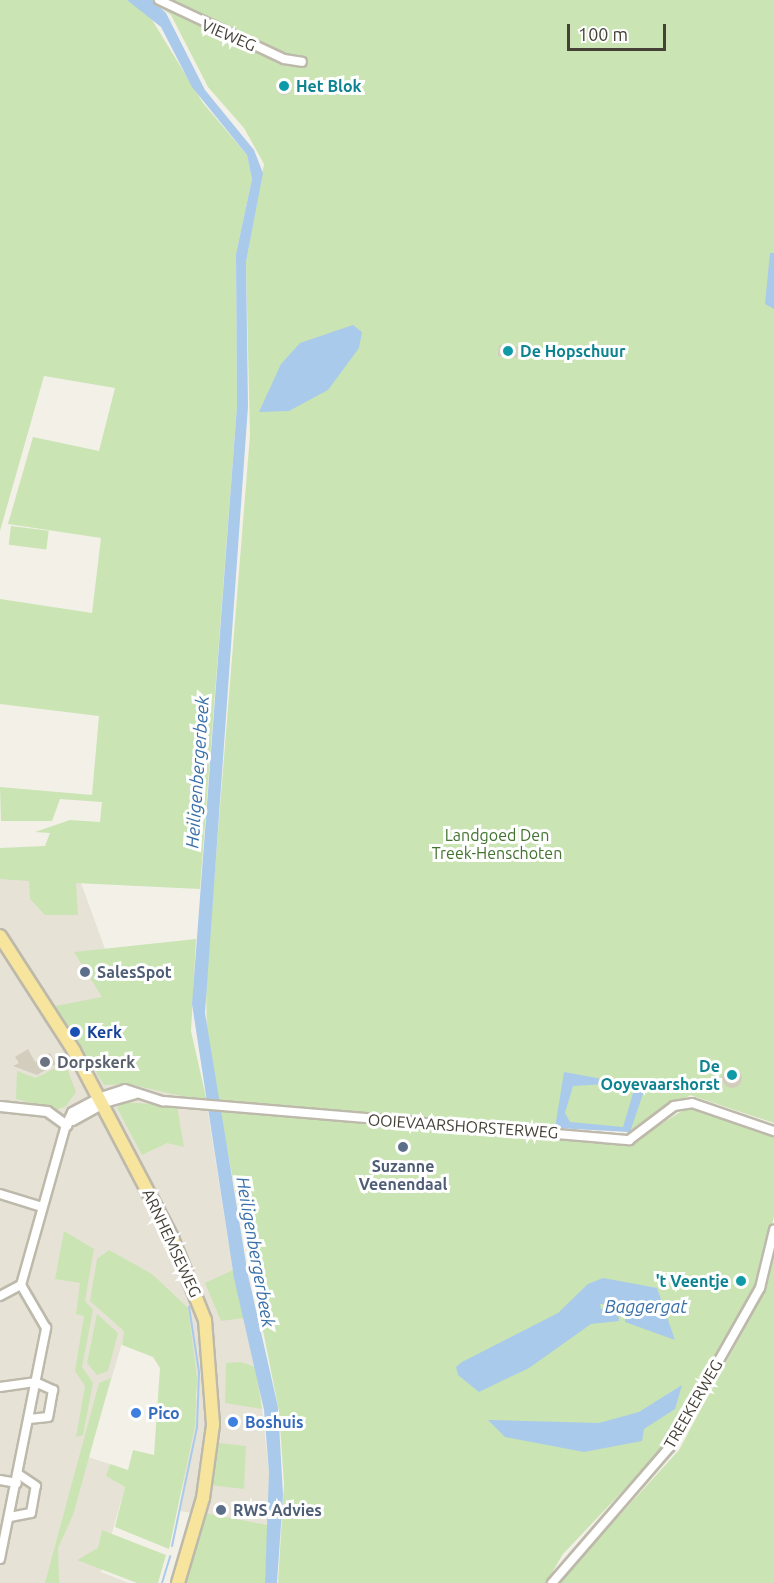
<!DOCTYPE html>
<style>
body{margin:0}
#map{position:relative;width:774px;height:1583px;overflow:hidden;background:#f3f0e8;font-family:Ubuntu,sans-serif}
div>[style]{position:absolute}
.residential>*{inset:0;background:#e6e3d6}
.green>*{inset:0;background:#cae4b4;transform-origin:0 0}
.water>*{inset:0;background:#a9caeb}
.stream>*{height:2px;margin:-1px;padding:0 1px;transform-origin:1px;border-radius:1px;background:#a9caeb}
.building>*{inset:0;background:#d3cdbe;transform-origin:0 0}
.round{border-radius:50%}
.roads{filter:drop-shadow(2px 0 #bdb9ab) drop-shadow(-2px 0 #bdb9ab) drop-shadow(0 2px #bdb9ab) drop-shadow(0 -2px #bdb9ab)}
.minor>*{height:8px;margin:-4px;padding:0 4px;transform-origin:4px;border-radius:4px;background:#fff}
.tertiary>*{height:9px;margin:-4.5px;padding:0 4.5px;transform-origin:4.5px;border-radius:4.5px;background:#fff}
.primary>*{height:12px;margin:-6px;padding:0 6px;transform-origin:6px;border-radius:6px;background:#f7e59d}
.dots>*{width:16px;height:16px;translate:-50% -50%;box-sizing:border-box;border:3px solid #fff;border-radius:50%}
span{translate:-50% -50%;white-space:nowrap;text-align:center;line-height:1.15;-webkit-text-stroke:6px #fff;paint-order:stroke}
.street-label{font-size:16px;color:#454137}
.culture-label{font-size:16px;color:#0d838f;font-weight:700}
.left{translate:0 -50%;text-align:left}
.right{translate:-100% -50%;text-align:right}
.park-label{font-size:16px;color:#42732f}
.service-label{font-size:16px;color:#4e5e75;font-weight:700}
.transit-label{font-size:16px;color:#164399;font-weight:700}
.worship-label{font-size:16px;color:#5b616d;font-weight:700}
.shop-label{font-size:16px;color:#366cbe;font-weight:700}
.water-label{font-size:18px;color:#386fa9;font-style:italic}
.scale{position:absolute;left:567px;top:24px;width:99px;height:27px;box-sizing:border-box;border:3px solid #454137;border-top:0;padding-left:8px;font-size:18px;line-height:21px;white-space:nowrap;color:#454137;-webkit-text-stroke:4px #fff;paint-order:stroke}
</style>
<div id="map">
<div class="residential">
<i style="clip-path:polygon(0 870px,80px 880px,122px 996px,164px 1026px,184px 1099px,206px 1100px,234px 1278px,259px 1380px,269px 1472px,268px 1525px,179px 1511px,197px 1396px,187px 1308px,132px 1310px,88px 1457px,110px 1464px,107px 1476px,125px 1487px,101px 1572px,129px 1583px,0 1583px)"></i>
</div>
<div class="green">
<i style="clip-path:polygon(0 0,127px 0,149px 15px,203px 103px,247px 155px,252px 179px,236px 254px,237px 406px,200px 889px,76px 883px,78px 915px,45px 915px,30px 899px,29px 881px,0 879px,0 848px,45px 846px,50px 833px,35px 832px,70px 820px,100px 822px,102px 802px,60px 799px,52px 821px,1px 821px,0 787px,92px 795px,99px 716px,0 704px,0 599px,92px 613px,101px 538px,8px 524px,33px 437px,99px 451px,115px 388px,44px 376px,0 531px)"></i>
<i style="clip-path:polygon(150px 0,774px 0,774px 1123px,690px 1095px,634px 1133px,557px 1122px,555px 1128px,218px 1102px,207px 1040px,206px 981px,250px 435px,246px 262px,264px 164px,244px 128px,208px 87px,171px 15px)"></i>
<i style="left:11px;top:526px;width:38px;height:19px;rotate:7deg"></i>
<i style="clip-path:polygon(196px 939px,191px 1031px,207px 1102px,129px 1084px,104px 1085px,55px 1006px,102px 997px,74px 952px)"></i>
<i style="clip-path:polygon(65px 1063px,76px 1092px,66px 1106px,56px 1110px,16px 1099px,17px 1071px,36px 1078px)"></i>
<i style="clip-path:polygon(123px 1102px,177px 1106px,184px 1147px,167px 1143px,142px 1155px,117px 1108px)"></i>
<i style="clip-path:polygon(690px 1106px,774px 1135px,774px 1216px,759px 1280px,740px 1320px,684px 1425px,637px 1482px,635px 1478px,563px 1554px,546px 1583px,278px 1583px,284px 1484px,279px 1411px,219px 1109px,614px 1141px,635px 1140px)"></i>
<i style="clip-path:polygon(64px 1231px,94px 1249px,85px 1301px,93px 1310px,82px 1367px,93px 1383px,83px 1435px,76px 1437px,85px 1386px,75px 1371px,84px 1316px,76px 1314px,80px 1283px,55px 1279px)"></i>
<i style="clip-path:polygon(109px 1250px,152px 1274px,188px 1308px,197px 1377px,195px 1426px,169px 1549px,115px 1527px,125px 1487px,106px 1476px,110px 1464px,128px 1470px,133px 1450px,154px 1455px,160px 1368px,153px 1357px,122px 1345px,124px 1331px,90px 1301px,97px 1259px)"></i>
<i style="clip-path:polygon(774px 1257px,774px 1583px,558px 1583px,679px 1450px,767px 1286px)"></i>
<i style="clip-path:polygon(233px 1270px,244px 1318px,221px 1321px,205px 1283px)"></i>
<i style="clip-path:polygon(97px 1314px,118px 1333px,108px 1371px,97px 1375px,87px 1363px)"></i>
<i style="clip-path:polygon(241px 1362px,255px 1367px,262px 1409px,225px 1403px,226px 1363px)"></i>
<i style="clip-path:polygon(111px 1378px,73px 1515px,58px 1548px,59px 1583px,45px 1583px,99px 1383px)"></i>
<i style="clip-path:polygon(219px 1443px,246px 1446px,244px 1489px,210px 1485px)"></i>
<i style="clip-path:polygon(204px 1513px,268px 1525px,265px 1583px,183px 1583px)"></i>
<i style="clip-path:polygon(102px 1530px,166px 1555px,158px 1583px,137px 1583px,77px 1560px,98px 1548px)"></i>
</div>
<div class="water">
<i style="clip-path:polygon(127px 0,152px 0,166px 13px,205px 90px,254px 150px,263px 173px,246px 262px,248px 406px,205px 1013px,248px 1275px,278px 1407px,283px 1495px,277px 1583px,265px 1583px,269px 1472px,264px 1410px,234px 1278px,192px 1004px,237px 406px,236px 254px,252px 179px,247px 155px,192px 87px,161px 27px)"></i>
<i style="clip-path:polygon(770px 253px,774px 253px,774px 309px,765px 304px)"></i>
<i style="clip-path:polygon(353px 325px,362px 332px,359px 348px,328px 390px,289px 411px,259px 412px,281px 364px,300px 343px)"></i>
<i style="clip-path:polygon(564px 1072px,624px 1083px,573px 1086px,565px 1113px,570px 1122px,623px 1127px,634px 1090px,646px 1085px,630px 1132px,555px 1128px)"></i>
<i style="clip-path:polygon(603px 1278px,657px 1288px,675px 1340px,625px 1322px,627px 1305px,600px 1304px,601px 1309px,618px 1312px,619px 1321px,591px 1324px,529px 1368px,479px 1392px,458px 1375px,456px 1367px,462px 1362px,558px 1313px,588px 1284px)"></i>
<i style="clip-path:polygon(682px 1385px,675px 1409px,644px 1429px,642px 1441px,584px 1452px,505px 1437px,488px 1420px,599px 1423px,639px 1412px)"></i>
</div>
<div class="stream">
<i style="left:172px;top:1546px;width:122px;rotate:-78.1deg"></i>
<i style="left:197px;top:1427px;width:55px;rotate:-87.9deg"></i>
<i style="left:199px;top:1372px;width:66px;rotate:-98.7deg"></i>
<i style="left:162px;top:1583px;width:28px;rotate:-73deg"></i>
</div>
<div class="building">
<i class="round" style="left:276px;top:79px;width:16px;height:16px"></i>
<i style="left:499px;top:345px;width:19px;height:11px;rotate:6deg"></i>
<i style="clip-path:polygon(28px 1049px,35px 1062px,50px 1053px,56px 1064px,37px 1075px,13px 1066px,19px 1063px,15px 1057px)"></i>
<i class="round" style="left:722px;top:1068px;width:20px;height:20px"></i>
<i class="round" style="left:734px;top:1274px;width:14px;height:14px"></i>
</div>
<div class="roads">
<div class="minor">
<i style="left:159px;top:0;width:138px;rotate:25.3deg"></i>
<i style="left:284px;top:59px;width:18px;rotate:9deg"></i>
<i style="left:98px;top:1098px;width:28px;rotate:-18deg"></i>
<i style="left:125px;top:1089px;width:40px;rotate:18deg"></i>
<i style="left:163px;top:1101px;width:468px;rotate:4.8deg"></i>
<i style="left:629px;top:1140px;width:56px;rotate:-37.1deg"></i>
<i style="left:674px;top:1106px;width:18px;rotate:-9deg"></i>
<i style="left:692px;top:1103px;width:87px;rotate:18.9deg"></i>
<i style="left:101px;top:1104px;width:35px;rotate:-16deg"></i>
<i style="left:0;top:1194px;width:41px;rotate:17.1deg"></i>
<i style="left:21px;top:1285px;width:166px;rotate:-74.3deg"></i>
<i style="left:0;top:1296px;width:24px;rotate:-28deg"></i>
<i style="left:0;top:1387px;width:35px;rotate:-8deg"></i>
<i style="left:35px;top:1382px;width:20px;rotate:24deg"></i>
<i style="left:53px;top:1390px;width:27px;rotate:100deg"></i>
<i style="left:48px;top:1417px;width:19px;rotate:174deg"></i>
<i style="left:0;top:1480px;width:17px;rotate:10deg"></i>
<i style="left:10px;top:1517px;width:21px;rotate:-11deg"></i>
<i style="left:31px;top:1513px;width:27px;rotate:-80deg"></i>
<i style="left:36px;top:1486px;width:22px;rotate:-146deg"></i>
<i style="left:0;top:1559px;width:236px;rotate:-78.7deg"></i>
<i style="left:46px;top:1328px;width:50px;rotate:-120.2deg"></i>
<i style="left:552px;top:1583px;width:180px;rotate:-49.1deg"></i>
<i style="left:670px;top:1447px;width:183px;rotate:-60.5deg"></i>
<i style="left:760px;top:1288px;width:60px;rotate:-76.4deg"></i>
</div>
<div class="tertiary">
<i style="left:0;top:1106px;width:47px;rotate:6.1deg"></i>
<i style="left:47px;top:1111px;width:24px;rotate:36deg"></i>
<i style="left:72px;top:1120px;width:33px;rotate:-29deg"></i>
<i style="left:66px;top:1125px;width:14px;rotate:-65deg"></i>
<i style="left:72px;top:1112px;width:30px;rotate:-28deg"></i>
</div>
<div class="primary">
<i style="left:0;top:936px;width:137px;rotate:57.2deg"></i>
<i style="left:74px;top:1051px;width:211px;rotate:62.3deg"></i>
<i style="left:172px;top:1238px;width:88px;rotate:68.1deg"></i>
<i style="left:205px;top:1320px;width:105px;rotate:85.6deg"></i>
<i style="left:213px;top:1425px;width:74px;rotate:97.8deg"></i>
<i style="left:203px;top:1498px;width:89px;rotate:106.4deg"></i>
</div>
</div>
<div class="dots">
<i style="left:284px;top:86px;background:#0f9aa8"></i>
<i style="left:508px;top:351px;background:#0f9aa8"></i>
<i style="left:85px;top:972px;background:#5c6f8a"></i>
<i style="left:75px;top:1032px;background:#1a4fb4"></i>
<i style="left:45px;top:1062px;background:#6b7280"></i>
<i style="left:732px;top:1075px;background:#0f9aa8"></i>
<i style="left:403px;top:1147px;background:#5c6f8a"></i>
<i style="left:741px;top:1281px;background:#0f9aa8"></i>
<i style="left:136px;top:1413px;background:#3f7fe0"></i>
<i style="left:233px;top:1422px;background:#3f7fe0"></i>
<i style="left:221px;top:1510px;background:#5c6f8a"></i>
</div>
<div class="street-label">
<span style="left:229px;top:35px;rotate:23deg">VIEWEG</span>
<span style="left:463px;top:1126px;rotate:4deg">OOIEVAARSHORSTERWEG</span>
<span style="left:172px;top:1243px;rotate:65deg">ARNHEMSEWEG</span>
<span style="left:693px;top:1404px;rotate:-60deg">TREEKERWEG</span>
</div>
<div class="culture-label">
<span class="left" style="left:296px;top:86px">Het Blok</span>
<span class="left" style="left:520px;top:351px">De Hopschuur</span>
<span class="right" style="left:720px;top:1075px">De<br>Ooyevaarshorst</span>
<span class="right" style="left:729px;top:1281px">'t Veentje</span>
</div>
<div class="park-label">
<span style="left:497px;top:844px">Landgoed Den<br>Treek-Henschoten</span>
</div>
<div class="service-label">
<span class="left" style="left:97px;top:972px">SalesSpot</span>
<span style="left:403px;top:1175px">Suzanne<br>Veenendaal</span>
<span class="left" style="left:233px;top:1510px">RWS Advies</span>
</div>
<div class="transit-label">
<span class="left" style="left:87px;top:1032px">Kerk</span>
</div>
<div class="worship-label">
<span class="left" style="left:57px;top:1062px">Dorpskerk</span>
</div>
<div class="shop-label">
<span class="left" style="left:148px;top:1413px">Pico</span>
<span class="left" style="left:245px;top:1422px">Boshuis</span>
</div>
<div class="water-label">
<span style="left:197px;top:772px;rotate:-86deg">Heiligenbergerbeek</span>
<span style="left:256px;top:1252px;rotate:80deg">Heiligenbergerbeek</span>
<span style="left:646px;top:1306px">Baggergat</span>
</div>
<div class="scale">100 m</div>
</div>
